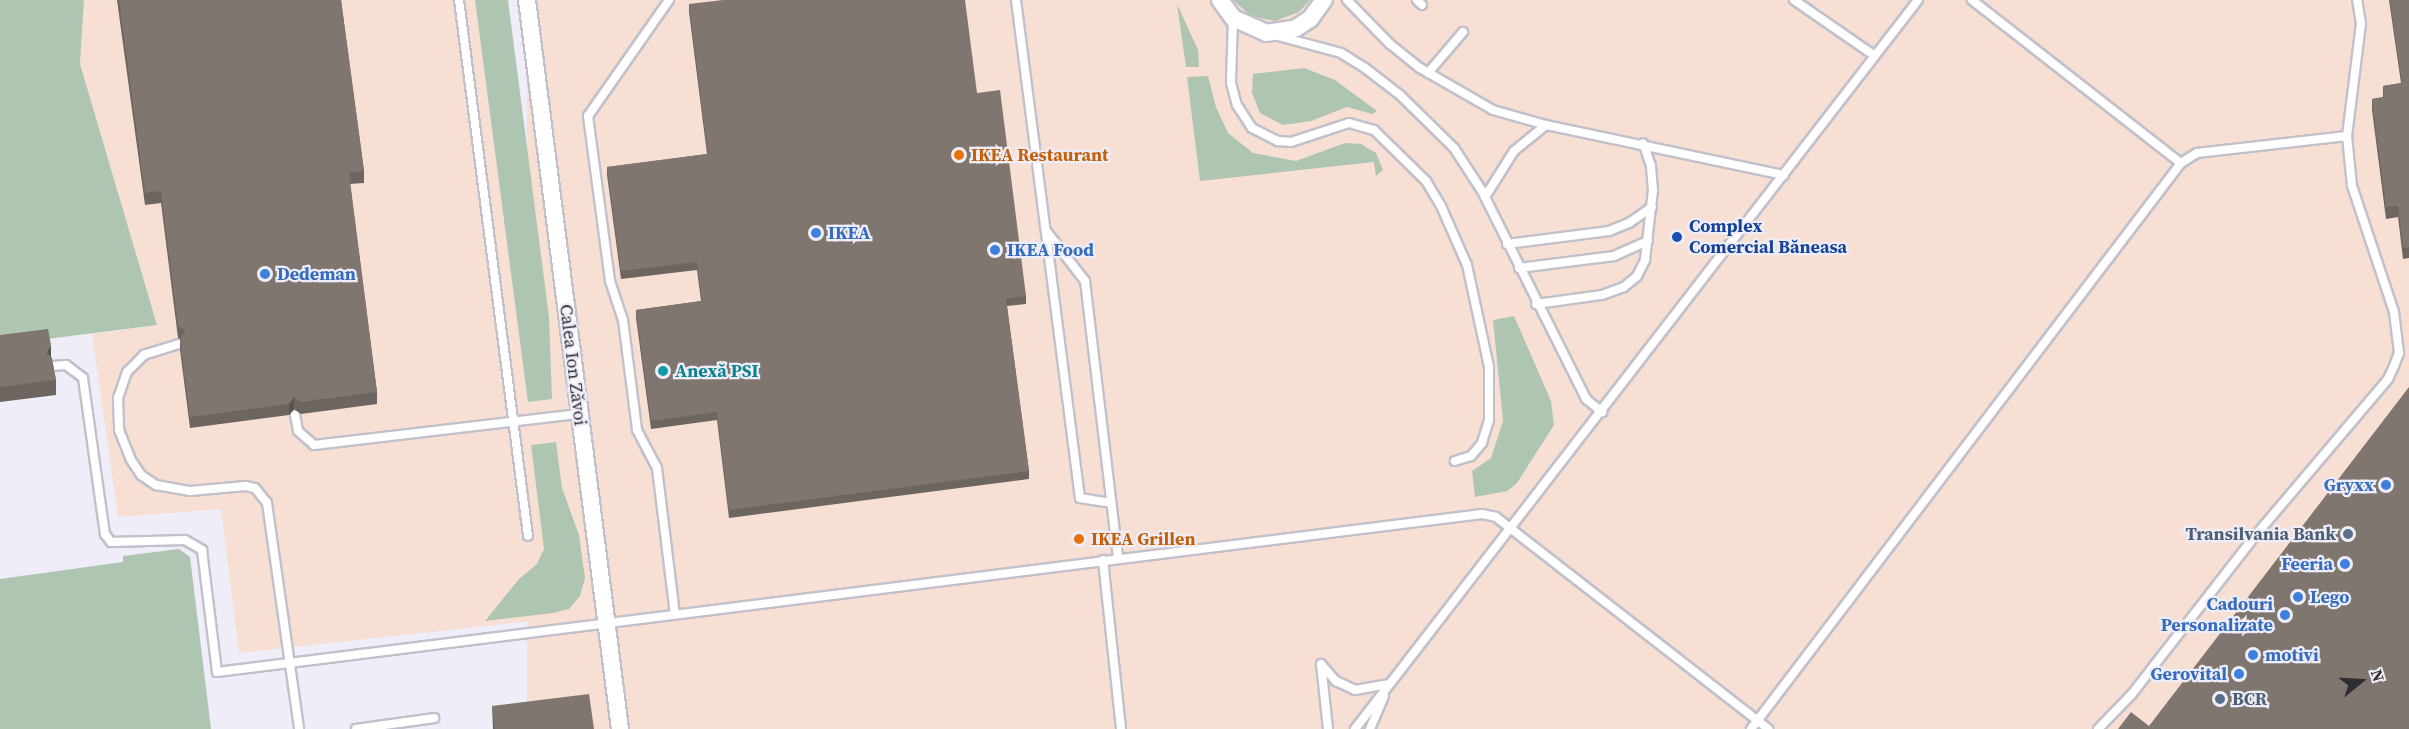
<!DOCTYPE html>
<meta charset="utf-8">
<style>
body{margin:0}
#map{position:relative;width:2409px;height:729px;overflow:hidden;background:#eeedf8;font-family:"Source Serif 4",serif}
div>[style]{position:absolute}
.commercial>*{inset:0;background:#f7dfd4;transform-origin:0 0}
.green>*{inset:0;background:#aec6b1}
.roads{filter:drop-shadow(2px 0 #c2c1cb) drop-shadow(-2px 0 #c2c1cb) drop-shadow(0 2px #c2c1cb) drop-shadow(0 -2px #c2c1cb)}
.lane>*{height:8px;margin:-4px;padding:0 4px;transform-origin:4px;border-radius:4px;background:#fff}
.street>*{height:16px;margin:-8px;padding:0 8px;transform-origin:8px;border-radius:8px;background:#fff}
.wall>*{inset:0;background:#6d6560}
.shaded-wall>*{inset:0;background:#59534e}
.building>*{inset:0;background:#7f7670}
.dots>*{width:16px;height:16px;translate:-50% -50%;box-sizing:border-box;border:3px solid #eeedf8;border-radius:50%}
span{translate:-50% -50%;white-space:nowrap;text-align:center;line-height:1.15;-webkit-text-stroke:4.5px #eeedf8;paint-order:stroke}
.food-label{font-size:18px;color:#c56008;font-weight:700}
.left{translate:0 -50%;text-align:left}
.transit-label{font-size:18px;color:#164399;font-weight:700}
.shop-label{font-size:18px;color:#366cbe;font-weight:700}
.right{translate:-100% -50%;text-align:right}
.street-label{font-size:18px;color:#2f2f33}
.culture-label{font-size:18px;color:#0d838f;font-weight:700}
.service-label{font-size:18px;color:#4e5e75;font-weight:700}
.north{position:absolute;left:2331px;top:651px;width:60px;height:60px;-webkit-text-stroke:4px #eeedf8;paint-order:stroke;rotate:72deg;font-size:16px;font-weight:700;line-height:24px;text-align:center;color:#2f2f33}
.north::after{content:'';display:block;margin:auto;width:21px;height:27px;background:#2f2f33;clip-path:polygon(50% 0,100% 100%,50% 72%,0 100%)}
</style>
<div id="map">
<div class="commercial">
<i style="clip-path:polygon(84px 0,484px 0,559px 618px,239px 653px,221px 509px,118px 517px,92px 334px,156px 325px,80px 64px)"></i>
<i style="left:527px;top:0;width:1882px;height:735px"></i>
</div>
<div class="green">
<i style="clip-path:polygon(0 0,84px 0,80px 64px,157px 325px,0 345px)"></i>
<i style="clip-path:polygon(475px 0,508px 0,549px 317px,552px 399px,528px 402px)"></i>
<i style="clip-path:polygon(1233px 0,1310px 0,1299px 12px,1275px 21px,1251px 16px)"></i>
<i style="clip-path:polygon(1177px 4px,1198px 50px,1199px 67px,1186px 67px)"></i>
<i style="clip-path:polygon(1304px 68px,1335px 80px,1377px 111px,1372px 114px,1347px 107px,1311px 121px,1283px 125px,1260px 113px,1252px 93px,1253px 74px)"></i>
<i style="clip-path:polygon(1208px 76px,1216px 107px,1228px 133px,1253px 153px,1296px 161px,1345px 143px,1361px 144px,1376px 153px,1383px 170px,1376px 176px,1374px 162px,1200px 181px,1187px 77px)"></i>
<i style="clip-path:polygon(1514px 316px,1551px 401px,1554px 425px,1517px 483px,1507px 491px,1475px 497px,1472px 471px,1491px 458px,1503px 421px,1493px 320px)"></i>
<i style="clip-path:polygon(556px 442px,562px 488px,579px 535px,585px 578px,580px 596px,569px 609px,553px 613px,485px 621px,519px 579px,537px 564px,544px 549px,531px 445px)"></i>
<i style="clip-path:polygon(179px 549px,190px 557px,211px 729px,0 729px,0 579px,123px 562px,123px 556px)"></i>
</div>
<div class="roads">
<div class="lane">
<i style="left:459px;top:0;width:540px;rotate:82.66deg"></i>
<i style="left:669px;top:0;width:141px;rotate:124.9deg"></i>
<i style="left:588px;top:116px;width:166px;rotate:82.4deg"></i>
<i style="left:610px;top:281px;width:41px;rotate:71.6deg"></i>
<i style="left:623px;top:320px;width:111px;rotate:82.7deg"></i>
<i style="left:637px;top:430px;width:43px;rotate:62.2deg"></i>
<i style="left:657px;top:468px;width:147px;rotate:83deg"></i>
<i style="left:1016px;top:0;width:502px;rotate:82.68deg"></i>
<i style="left:1080px;top:498px;width:31px;rotate:9deg"></i>
<i style="left:1347px;top:0;width:62px;rotate:45.7deg"></i>
<i style="left:1390px;top:44px;width:38px;rotate:39deg"></i>
<i style="left:1420px;top:68px;width:84px;rotate:29.9deg"></i>
<i style="left:1493px;top:110px;width:55px;rotate:15.8deg"></i>
<i style="left:1546px;top:125px;width:243px;rotate:11.9deg"></i>
<i style="left:1417px;top:0;width:7px;rotate:45deg"></i>
<i style="left:1794px;top:0;width:98px;rotate:34.7deg"></i>
<i style="left:1972px;top:0;width:265px;rotate:38deg"></i>
<i style="left:1233px;top:18px;width:65px;rotate:91.8deg"></i>
<i style="left:1231px;top:83px;width:23px;rotate:75deg"></i>
<i style="left:1237px;top:105px;width:27px;rotate:57deg"></i>
<i style="left:1252px;top:128px;width:29px;rotate:27deg"></i>
<i style="left:1278px;top:141px;width:13px;rotate:4deg"></i>
<i style="left:1291px;top:142px;width:61px;rotate:-18.1deg"></i>
<i style="left:1349px;top:123px;width:26px;rotate:16deg"></i>
<i style="left:1374px;top:130px;width:73px;rotate:44.4deg"></i>
<i style="left:1426px;top:181px;width:29px;rotate:59deg"></i>
<i style="left:1441px;top:206px;width:64px;rotate:66.2deg"></i>
<i style="left:1467px;top:265px;width:104px;rotate:77.8deg"></i>
<i style="left:1489px;top:367px;width:53px;rotate:90deg"></i>
<i style="left:1489px;top:420px;width:24px;rotate:107deg"></i>
<i style="left:1482px;top:443px;width:17px;rotate:130deg"></i>
<i style="left:1471px;top:456px;width:17px;rotate:163deg"></i>
<i style="left:1278px;top:36px;width:65px;rotate:15.1deg"></i>
<i style="left:1341px;top:53px;width:28px;rotate:32deg"></i>
<i style="left:1365px;top:68px;width:44px;rotate:37.6deg"></i>
<i style="left:1400px;top:95px;width:76px;rotate:44.5deg"></i>
<i style="left:1454px;top:148px;width:51px;rotate:56.9deg"></i>
<i style="left:1482px;top:191px;width:233px;rotate:63.4deg"></i>
<i style="left:1586px;top:399px;width:21px;rotate:39deg"></i>
<i style="left:1428px;top:73px;width:54px;rotate:-49.5deg"></i>
<i style="left:1485px;top:197px;width:54px;rotate:-57.8deg"></i>
<i style="left:1514px;top:151px;width:41px;rotate:-39.1deg"></i>
<i style="left:1047px;top:232px;width:62px;rotate:52.2deg"></i>
<i style="left:1085px;top:281px;width:280px;rotate:83.2deg"></i>
<i style="left:1507px;top:244px;width:103px;rotate:-7.3deg"></i>
<i style="left:1609px;top:231px;width:22px;rotate:-22deg"></i>
<i style="left:1629px;top:223px;width:28px;rotate:-35deg"></i>
<i style="left:1519px;top:268px;width:96px;rotate:-7.2deg"></i>
<i style="left:1614px;top:256px;width:37px;rotate:-24deg"></i>
<i style="left:1536px;top:304px;width:67px;rotate:-7.8deg"></i>
<i style="left:1602px;top:295px;width:23px;rotate:-20deg"></i>
<i style="left:1624px;top:287px;width:17px;rotate:-40deg"></i>
<i style="left:1637px;top:276px;width:18px;rotate:-63deg"></i>
<i style="left:1645px;top:260px;width:70px;rotate:-83.5deg"></i>
<i style="left:1653px;top:190px;width:24px;rotate:-95deg"></i>
<i style="left:1651px;top:166px;width:24px;rotate:-109deg"></i>
<i style="left:179px;top:344px;width:37px;rotate:163deg"></i>
<i style="left:144px;top:355px;width:24px;rotate:135deg"></i>
<i style="left:127px;top:372px;width:28px;rotate:109deg"></i>
<i style="left:118px;top:398px;width:32px;rotate:88deg"></i>
<i style="left:119px;top:430px;width:32px;rotate:68deg"></i>
<i style="left:131px;top:460px;width:18px;rotate:56deg"></i>
<i style="left:141px;top:475px;width:18px;rotate:34deg"></i>
<i style="left:156px;top:485px;width:35px;rotate:10deg"></i>
<i style="left:190px;top:491px;width:56px;rotate:-5.1deg"></i>
<i style="left:246px;top:486px;width:9px;rotate:13deg"></i>
<i style="left:255px;top:488px;width:19px;rotate:51deg"></i>
<i style="left:267px;top:503px;width:228px;rotate:81.9deg"></i>
<i style="left:52px;top:366px;width:14px;rotate:-4deg"></i>
<i style="left:66px;top:365px;width:21px;rotate:37deg"></i>
<i style="left:83px;top:378px;width:158px;rotate:82deg"></i>
<i style="left:105px;top:534px;width:10px;rotate:53deg"></i>
<i style="left:111px;top:542px;width:74px;rotate:-1.5deg"></i>
<i style="left:185px;top:540px;width:20px;rotate:30deg"></i>
<i style="left:202px;top:550px;width:123px;rotate:83deg"></i>
<i style="left:217px;top:672px;width:1275px;rotate:-7.12deg"></i>
<i style="left:1482px;top:514px;width:14px;rotate:12deg"></i>
<i style="left:1496px;top:517px;width:345px;rotate:37.9deg"></i>
<i style="left:295px;top:415px;width:16px;rotate:79deg"></i>
<i style="left:298px;top:431px;width:21px;rotate:41deg"></i>
<i style="left:314px;top:445px;width:267px;rotate:-6.7deg"></i>
<i style="left:1103px;top:560px;width:170px;rotate:83.9deg"></i>
<i style="left:356px;top:729px;width:79px;rotate:-8deg"></i>
<i style="left:1328px;top:729px;width:65px;rotate:-96.1deg"></i>
<i style="left:1321px;top:664px;width:23px;rotate:49deg"></i>
<i style="left:1336px;top:681px;width:21px;rotate:25deg"></i>
<i style="left:1355px;top:690px;width:35px;rotate:-10deg"></i>
<i style="left:1355px;top:729px;width:921px;rotate:-52.32deg"></i>
<i style="left:1370px;top:729px;width:36px;rotate:-67deg"></i>
<i style="left:1751px;top:729px;width:711px;rotate:-52.78deg"></i>
<i style="left:2181px;top:163px;width:19px;rotate:-32deg"></i>
<i style="left:2197px;top:153px;width:151px;rotate:-6.5deg"></i>
<i style="left:2098px;top:729px;width:49px;rotate:-45.8deg"></i>
<i style="left:2132px;top:694px;width:200px;rotate:-52.1deg"></i>
<i style="left:2255px;top:536px;width:206px;rotate:-49.7deg"></i>
<i style="left:2388px;top:379px;width:14px;rotate:-65deg"></i>
<i style="left:2394px;top:366px;width:14px;rotate:-69deg"></i>
<i style="left:2399px;top:353px;width:41px;rotate:-97deg"></i>
<i style="left:2394px;top:312px;width:133px;rotate:-108.4deg"></i>
<i style="left:2352px;top:186px;width:50px;rotate:-95.7deg"></i>
<i style="left:2347px;top:136px;width:113px;rotate:-82.9deg"></i>
<i style="left:2361px;top:24px;width:24px;rotate:-99deg"></i>
</div>
<div class="street">
<i style="left:527px;top:0;width:735px;rotate:82.73deg"></i>
<i style="left:1220px;top:0;width:22px;rotate:54deg"></i>
<i style="left:1233px;top:18px;width:36px;rotate:24deg"></i>
<i style="left:1266px;top:33px;width:30px;rotate:-9deg"></i>
<i style="left:1296px;top:28px;width:17px;rotate:-33deg"></i>
<i style="left:1310px;top:19px;width:24px;rotate:-54deg"></i>
</div>
</div>
<div class="wall">
<i style="clip-path:polygon(117px 0,341px 0,364px 171px,364px 183px,350px 184px,377px 392px,377px 404px,301px 414px,294px 409px,289px 415px,190px 428px,180px 350px,180px 339px,178px 338px,161px 203px,145px 205px)"></i>
<i style="clip-path:polygon(2389px 0,2409px 0,2409px 258px,2403px 259px,2398px 217px,2386px 219px,2372px 110px,2372px 99px,2383px 97px,2383px 86px,2401px 83px)"></i>
<i style="clip-path:polygon(689px 4px,977px 93px,1026px 296px,1026px 304px,1007px 306px,1029px 471px,1029px 479px,729px 518px,717px 420px,651px 429px,636px 318px,636px 310px,701px 301px,697px 270px,621px 279px,607px 175px,607px 167px,707px 154px,689px 12px)"></i>
<i style="clip-path:polygon(0 335px,51px 356px,56px 380px,56px 395px,0 402px)"></i>
<i style="clip-path:polygon(492px 706px,594px 729px,493px 729px)"></i>
</div>
<div class="shaded-wall">
<i style="clip-path:polygon(51px 345px,51px 360px,46px 352px)"></i>
<i style="clip-path:polygon(294px 397px,294px 409px,289px 415px,289px 404px)"></i>
</div>
<div class="building">
<i style="clip-path:polygon(119px 0,341px 0,364px 171px,349px 173px,377px 392px,301px 402px,294px 397px,289px 404px,190px 417px,180px 339px,185px 331px,178px 326px,161px 191px,145px 193px)"></i>
<i style="clip-path:polygon(723px 0,965px 0,977px 93px,1000px 90px,1026px 296px,1006px 299px,1029px 471px,729px 510px,717px 412px,651px 421px,636px 310px,702px 301px,697px 262px,621px 271px,607px 167px,708px 154px,689px 4px)"></i>
<i style="clip-path:polygon(2390px 0,2409px 0,2409px 247px,2403px 248px,2398px 206px,2386px 207px,2372px 99px,2385px 97px,2383px 86px,2402px 83px)"></i>
<i style="clip-path:polygon(48px 329px,51px 345px,46px 352px,52px 358px,56px 380px,0 387px,0 335px)"></i>
<i style="clip-path:polygon(2409px 387px,2409px 729px,2118px 729px,2131px 712px,2149px 726px)"></i>
<i style="clip-path:polygon(589px 694px,594px 729px,495px 729px,492px 706px)"></i>
</div>
<div class="dots">
<i style="left:959px;top:155px;background:#e8710a"></i>
<i style="left:816px;top:233px;background:#3f7fe0"></i>
<i style="left:1677px;top:237px;background:#1a4fb4"></i>
<i style="left:995px;top:250px;background:#3f7fe0"></i>
<i style="left:265px;top:274px;background:#3f7fe0"></i>
<i style="left:663px;top:371px;background:#0f9aa8"></i>
<i style="left:2386px;top:485px;background:#3f7fe0"></i>
<i style="left:2348px;top:534px;background:#5c6f8a"></i>
<i style="left:1079px;top:539px;background:#e8710a"></i>
<i style="left:2345px;top:564px;background:#3f7fe0"></i>
<i style="left:2298px;top:597px;background:#3f7fe0"></i>
<i style="left:2285px;top:615px;background:#3f7fe0"></i>
<i style="left:2253px;top:655px;background:#3f7fe0"></i>
<i style="left:2239px;top:674px;background:#3f7fe0"></i>
<i style="left:2220px;top:699px;background:#5c6f8a"></i>
</div>
<div class="food-label">
<span class="left" style="left:971px;top:155px">IKEA Restaurant</span>
<span class="left" style="left:1091px;top:539px">IKEA Grillen</span>
</div>
<div class="transit-label">
<span class="left" style="left:1689px;top:237px">Complex<br>Comercial Băneasa</span>
</div>
<div class="shop-label">
<span class="left" style="left:828px;top:233px">IKEA</span>
<span class="left" style="left:1007px;top:250px">IKEA Food</span>
<span class="left" style="left:277px;top:274px">Dedeman</span>
<span class="right" style="left:2374px;top:485px">Gryxx</span>
<span class="right" style="left:2333px;top:564px">Feeria</span>
<span class="left" style="left:2310px;top:597px">Lego</span>
<span class="right" style="left:2273px;top:615px">Cadouri<br>Personalizate</span>
<span class="left" style="left:2265px;top:655px">motivi</span>
<span class="right" style="left:2227px;top:674px">Gerovital</span>
</div>
<div class="street-label">
<span style="left:573px;top:365px;rotate:83deg">Calea Ion Zăvoi</span>
</div>
<div class="culture-label">
<span class="left" style="left:675px;top:371px">Anexă PSI</span>
</div>
<div class="service-label">
<span class="right" style="left:2336px;top:534px">Transilvania Bank</span>
<span class="left" style="left:2232px;top:699px">BCR</span>
</div>
<div class="north">N</div>
</div>
